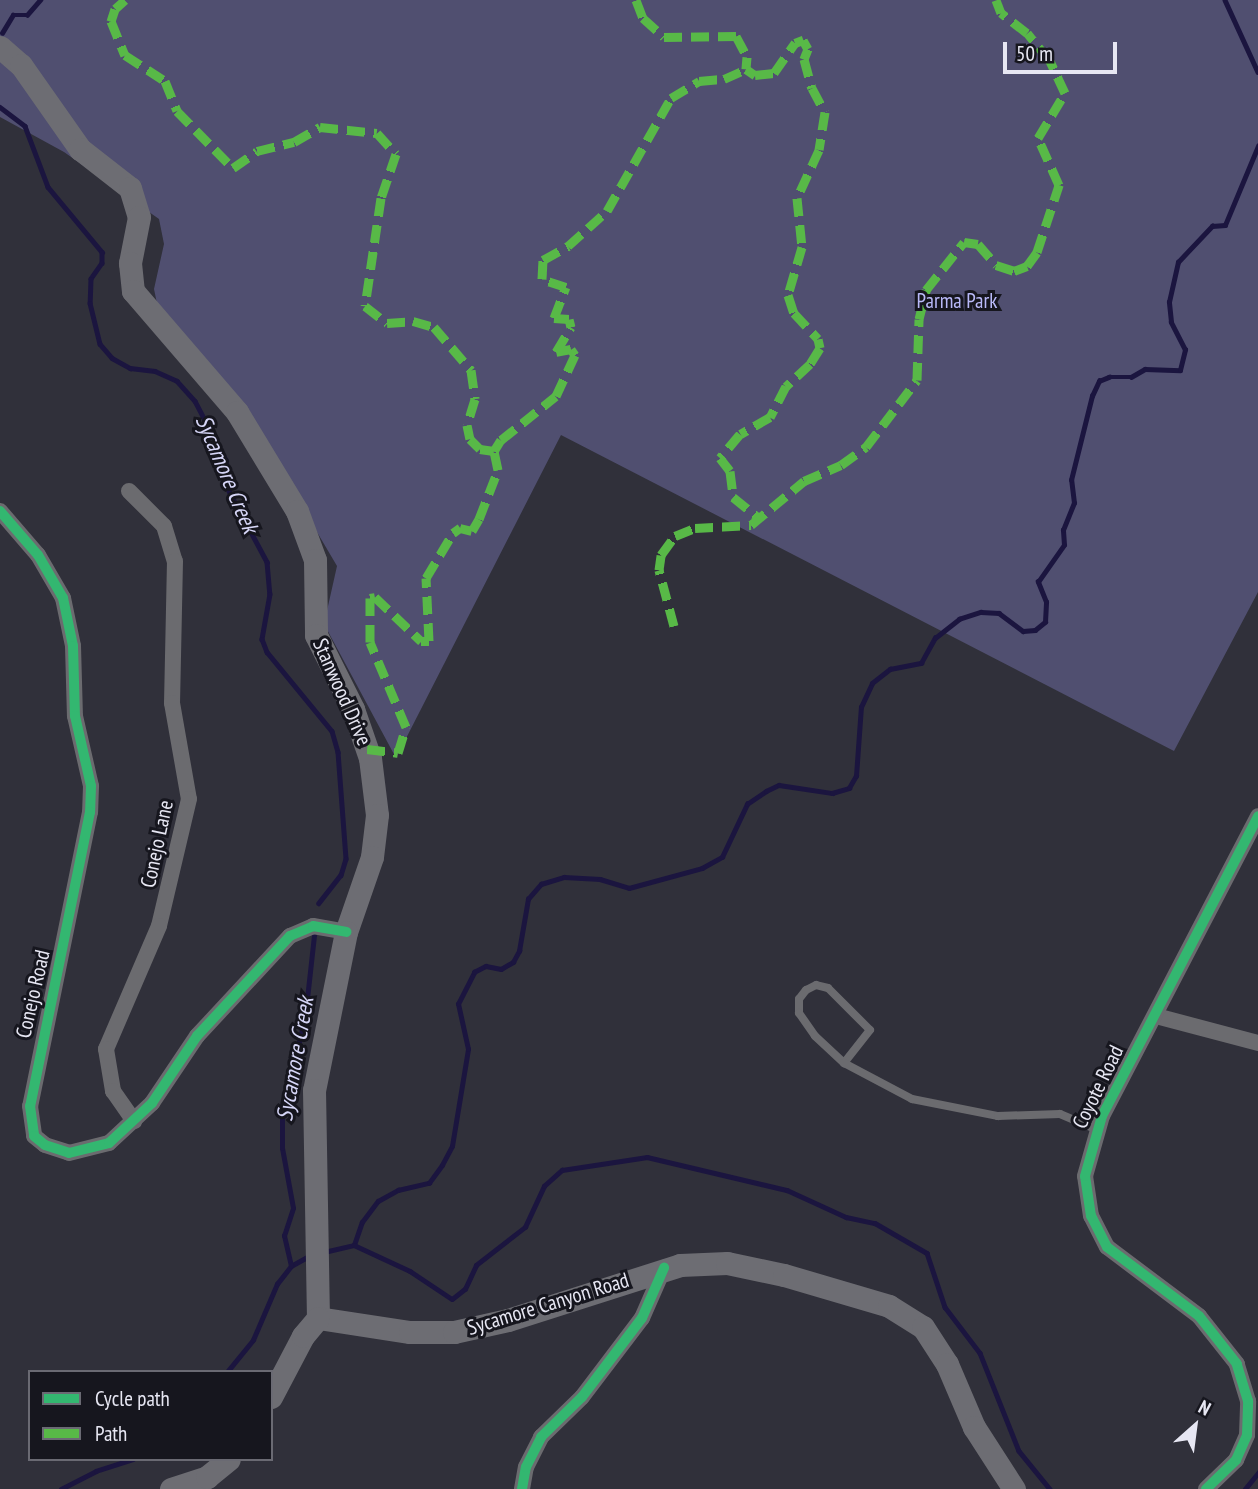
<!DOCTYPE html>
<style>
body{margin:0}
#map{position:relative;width:1258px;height:1489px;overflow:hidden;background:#30303a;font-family:"PT Sans Narrow",sans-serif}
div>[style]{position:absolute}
.green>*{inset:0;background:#504f70}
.stream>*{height:4.5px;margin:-2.25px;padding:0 2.25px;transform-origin:2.25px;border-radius:2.25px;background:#1b153f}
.lane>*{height:8px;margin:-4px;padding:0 4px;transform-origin:4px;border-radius:4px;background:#6b6b6f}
.street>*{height:16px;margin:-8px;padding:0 8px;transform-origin:8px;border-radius:8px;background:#6b6b6f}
.secondary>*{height:23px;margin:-11.5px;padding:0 11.5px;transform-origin:11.5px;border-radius:11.5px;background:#6d6d73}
.quiet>*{height:9px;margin-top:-4.5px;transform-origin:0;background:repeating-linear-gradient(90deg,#58b947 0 18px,transparent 0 27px)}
.cycleway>*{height:10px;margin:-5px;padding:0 5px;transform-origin:5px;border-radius:5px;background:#33b770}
span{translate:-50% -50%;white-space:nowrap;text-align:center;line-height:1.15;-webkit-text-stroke:6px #16161e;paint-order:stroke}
.park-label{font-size:21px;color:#b9b9f8}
.street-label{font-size:21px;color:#e7e7f3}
.water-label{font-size:23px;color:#d6d6f7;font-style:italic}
.legend{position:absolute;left:28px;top:1370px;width:245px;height:91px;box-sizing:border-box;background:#16161e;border:2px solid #6a6a73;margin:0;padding:9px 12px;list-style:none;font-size:21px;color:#e7e7f3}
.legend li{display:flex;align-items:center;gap:14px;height:35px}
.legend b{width:35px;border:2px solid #6a6a73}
.north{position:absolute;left:1160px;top:1391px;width:70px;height:70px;-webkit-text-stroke:5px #16161e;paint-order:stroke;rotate:28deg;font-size:19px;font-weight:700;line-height:28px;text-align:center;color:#e7e7f3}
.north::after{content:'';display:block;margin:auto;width:24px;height:32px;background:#e7e7f3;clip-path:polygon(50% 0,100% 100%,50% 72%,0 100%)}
.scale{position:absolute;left:1003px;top:42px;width:114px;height:32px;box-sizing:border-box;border:4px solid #e7e7f3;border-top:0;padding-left:9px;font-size:21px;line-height:24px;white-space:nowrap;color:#e7e7f3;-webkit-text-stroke:5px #16161e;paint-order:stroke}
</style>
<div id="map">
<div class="green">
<i style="clip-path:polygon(0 0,1258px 0,1258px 592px,1174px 751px,561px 435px,396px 758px,324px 624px,337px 566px,268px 449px,160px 318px,154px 289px,164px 244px,159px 219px,64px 152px,0 117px)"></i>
</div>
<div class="stream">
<i style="left:1225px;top:0;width:79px;rotate:65.4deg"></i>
<i style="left:2px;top:33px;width:21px;rotate:-59deg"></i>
<i style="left:13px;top:15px;width:14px"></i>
<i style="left:27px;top:15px;width:20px;rotate:-49deg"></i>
<i style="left:0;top:107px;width:31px;rotate:37deg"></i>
<i style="left:25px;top:126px;width:65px;rotate:69.3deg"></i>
<i style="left:48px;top:187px;width:85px;rotate:50.3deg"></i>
<i style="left:102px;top:252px;width:11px;rotate:90deg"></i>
<i style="left:102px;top:263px;width:19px;rotate:125deg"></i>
<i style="left:91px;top:279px;width:24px;rotate:92deg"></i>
<i style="left:90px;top:303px;width:42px;rotate:76.3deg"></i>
<i style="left:100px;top:344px;width:18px;rotate:49deg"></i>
<i style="left:112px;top:358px;width:21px;rotate:29deg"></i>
<i style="left:130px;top:368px;width:25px;rotate:7deg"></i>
<i style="left:155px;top:371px;width:24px;rotate:24deg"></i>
<i style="left:177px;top:381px;width:27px;rotate:48deg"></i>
<i style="left:195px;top:401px;width:67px;rotate:62.3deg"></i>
<i style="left:226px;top:460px;width:31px;rotate:84deg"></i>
<i style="left:229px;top:491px;width:81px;rotate:61.8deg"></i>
<i style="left:267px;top:562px;width:32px;rotate:85deg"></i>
<i style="left:270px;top:594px;width:46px;rotate:100.1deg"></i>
<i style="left:262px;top:639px;width:14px;rotate:69deg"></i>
<i style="left:267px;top:652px;width:102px;rotate:50.6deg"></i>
<i style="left:332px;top:731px;width:22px;rotate:74deg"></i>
<i style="left:338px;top:752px;width:107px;rotate:85.7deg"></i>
<i style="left:346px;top:859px;width:17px;rotate:107deg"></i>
<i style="left:341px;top:875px;width:36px;rotate:128deg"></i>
<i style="left:354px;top:1245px;width:24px;rotate:-71deg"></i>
<i style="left:362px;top:1222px;width:26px;rotate:-53deg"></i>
<i style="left:378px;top:1201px;width:23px;rotate:-29deg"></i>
<i style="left:398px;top:1190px;width:32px;rotate:-13deg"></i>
<i style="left:429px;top:1183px;width:22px;rotate:-54deg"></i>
<i style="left:442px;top:1165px;width:21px;rotate:-62deg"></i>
<i style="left:452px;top:1146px;width:98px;rotate:-80.6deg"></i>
<i style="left:468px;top:1049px;width:46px;rotate:-102.5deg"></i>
<i style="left:458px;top:1004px;width:36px;rotate:-63deg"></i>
<i style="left:474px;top:972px;width:13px;rotate:-27deg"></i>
<i style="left:486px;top:966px;width:15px;rotate:11deg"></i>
<i style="left:501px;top:969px;width:14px;rotate:-30deg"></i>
<i style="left:513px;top:962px;width:13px;rotate:-61deg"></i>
<i style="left:519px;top:951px;width:53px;rotate:-80.2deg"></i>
<i style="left:528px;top:899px;width:20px;rotate:-49deg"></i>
<i style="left:541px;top:884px;width:24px;rotate:-17deg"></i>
<i style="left:564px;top:877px;width:36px;rotate:3deg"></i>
<i style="left:600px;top:879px;width:30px;rotate:17deg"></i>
<i style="left:629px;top:888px;width:76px;rotate:-15.3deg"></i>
<i style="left:702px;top:868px;width:23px;rotate:-29deg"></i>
<i style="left:722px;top:857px;width:59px;rotate:-64.7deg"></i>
<i style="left:747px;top:804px;width:23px;rotate:-34deg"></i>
<i style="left:766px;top:791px;width:14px;rotate:-25deg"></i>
<i style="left:779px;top:785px;width:54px;rotate:8.6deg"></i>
<i style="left:832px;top:793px;width:18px;rotate:-16deg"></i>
<i style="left:849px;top:788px;width:14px;rotate:-60deg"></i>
<i style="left:856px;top:776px;width:69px;rotate:-85.9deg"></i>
<i style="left:861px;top:707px;width:26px;rotate:-65deg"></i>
<i style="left:872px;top:683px;width:23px;rotate:-38deg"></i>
<i style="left:890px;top:669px;width:32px;rotate:-11deg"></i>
<i style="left:921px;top:663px;width:29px;rotate:-61deg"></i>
<i style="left:935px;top:638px;width:31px;rotate:-38deg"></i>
<i style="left:959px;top:619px;width:23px;rotate:-18deg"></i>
<i style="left:981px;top:612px;width:18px;rotate:3deg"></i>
<i style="left:999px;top:613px;width:30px;rotate:37deg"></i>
<i style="left:1023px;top:631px;width:12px;rotate:-5deg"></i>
<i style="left:1035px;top:630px;width:13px;rotate:-39deg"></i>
<i style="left:1045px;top:622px;width:20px;rotate:-87deg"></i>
<i style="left:1046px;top:602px;width:22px;rotate:-112deg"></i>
<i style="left:1038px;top:582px;width:45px;rotate:-54.9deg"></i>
<i style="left:1064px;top:545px;width:15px;rotate:-94deg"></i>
<i style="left:1063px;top:530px;width:29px;rotate:-68deg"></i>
<i style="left:1074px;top:503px;width:23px;rotate:-97deg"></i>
<i style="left:1071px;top:480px;width:87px;rotate:-76deg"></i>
<i style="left:1092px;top:396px;width:17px;rotate:-65deg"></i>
<i style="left:1099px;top:381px;width:11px;rotate:-22deg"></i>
<i style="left:1109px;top:377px;width:22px"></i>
<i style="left:1131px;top:377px;width:16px;rotate:-30deg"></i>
<i style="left:1145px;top:369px;width:35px;rotate:2deg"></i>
<i style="left:1180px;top:370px;width:21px;rotate:-76deg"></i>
<i style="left:1185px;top:350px;width:31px;rotate:-117deg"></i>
<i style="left:1171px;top:322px;width:20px;rotate:-96deg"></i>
<i style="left:1169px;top:302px;width:41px;rotate:-77.3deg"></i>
<i style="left:1178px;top:262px;width:50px;rotate:-46.6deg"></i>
<i style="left:1212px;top:226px;width:13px;rotate:-4deg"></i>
<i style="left:1225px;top:225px;width:86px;rotate:-67.3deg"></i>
<i style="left:324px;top:1252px;width:31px;rotate:-13deg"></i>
<i style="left:354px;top:1245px;width:62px;rotate:24.9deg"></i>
<i style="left:410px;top:1271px;width:50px;rotate:33.7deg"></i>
<i style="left:452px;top:1299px;width:16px;rotate:-38deg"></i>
<i style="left:465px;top:1289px;width:26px;rotate:-65deg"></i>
<i style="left:476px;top:1265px;width:62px;rotate:-37.8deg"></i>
<i style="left:525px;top:1227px;width:45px;rotate:-65.1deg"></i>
<i style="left:544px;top:1186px;width:24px;rotate:-42deg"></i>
<i style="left:562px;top:1170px;width:86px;rotate:-8.7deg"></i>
<i style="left:647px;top:1157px;width:144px;rotate:13.3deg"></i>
<i style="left:787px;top:1190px;width:65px;rotate:24.6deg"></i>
<i style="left:846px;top:1217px;width:30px;rotate:12deg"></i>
<i style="left:875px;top:1223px;width:60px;rotate:30deg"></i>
<i style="left:927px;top:1253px;width:57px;rotate:71.6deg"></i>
<i style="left:945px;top:1307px;width:58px;rotate:52.7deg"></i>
<i style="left:980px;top:1353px;width:105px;rotate:68.3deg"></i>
<i style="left:1019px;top:1451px;width:49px;rotate:50.8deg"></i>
<i style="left:291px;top:1266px;width:21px;rotate:-29deg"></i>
<i style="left:227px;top:1372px;width:41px;rotate:-50.9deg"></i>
<i style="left:253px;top:1340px;width:61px;rotate:-66.8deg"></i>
<i style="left:277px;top:1284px;width:23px;rotate:-52deg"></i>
<i style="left:291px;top:1266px;width:31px;rotate:-103deg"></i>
<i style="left:284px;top:1236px;width:29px;rotate:-72deg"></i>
<i style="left:293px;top:1208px;width:61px;rotate:-100.4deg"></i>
<i style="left:282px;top:1148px;width:36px;rotate:-90deg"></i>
<i style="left:282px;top:1112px;width:98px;rotate:-76.4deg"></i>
<i style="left:305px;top:1017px;width:82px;rotate:-83.7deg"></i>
<i style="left:61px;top:1489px;width:39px;rotate:-27deg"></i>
<i style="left:96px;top:1471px;width:39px;rotate:-18deg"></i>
<i style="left:1245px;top:1489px;width:21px;rotate:-51deg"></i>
</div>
<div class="lane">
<i style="left:844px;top:1063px;width:42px;rotate:-51.8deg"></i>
<i style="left:870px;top:1030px;width:59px;rotate:-135deg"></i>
<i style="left:828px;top:988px;width:12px;rotate:-166deg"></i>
<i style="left:816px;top:985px;width:11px;rotate:153deg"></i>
<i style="left:806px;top:990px;width:11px;rotate:128deg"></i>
<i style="left:799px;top:999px;width:14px;rotate:90deg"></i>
<i style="left:799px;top:1013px;width:28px;rotate:55deg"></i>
<i style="left:815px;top:1036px;width:40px;rotate:43deg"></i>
<i style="left:844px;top:1063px;width:77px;rotate:27.9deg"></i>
<i style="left:912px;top:1099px;width:88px;rotate:11.2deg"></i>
<i style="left:998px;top:1116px;width:62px;rotate:-1.8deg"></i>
<i style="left:1060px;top:1114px;width:39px;rotate:23deg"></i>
</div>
<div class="street">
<i style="left:129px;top:491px;width:49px;rotate:45deg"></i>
<i style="left:164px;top:526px;width:37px;rotate:73deg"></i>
<i style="left:175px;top:561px;width:142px;rotate:91.2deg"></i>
<i style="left:172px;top:703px;width:97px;rotate:80deg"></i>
<i style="left:189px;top:799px;width:130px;rotate:103.3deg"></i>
<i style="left:159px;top:926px;width:134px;rotate:113.3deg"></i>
<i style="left:106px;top:1049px;width:43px;rotate:80.5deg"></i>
<i style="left:113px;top:1091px;width:37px;rotate:55deg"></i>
<i style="left:0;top:511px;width:58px;rotate:49.2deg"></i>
<i style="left:38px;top:555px;width:50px;rotate:59.8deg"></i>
<i style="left:63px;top:598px;width:49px;rotate:78.2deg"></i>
<i style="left:73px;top:646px;width:70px;rotate:88.4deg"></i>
<i style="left:75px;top:716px;width:72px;rotate:77.1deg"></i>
<i style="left:91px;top:786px;width:26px;rotate:92deg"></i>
<i style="left:90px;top:812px;width:300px;rotate:101.5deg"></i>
<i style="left:30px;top:1106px;width:30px;rotate:82deg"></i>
<i style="left:34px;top:1136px;width:14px;rotate:39deg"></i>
<i style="left:45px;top:1145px;width:25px;rotate:18deg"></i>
<i style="left:69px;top:1153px;width:41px;rotate:-14deg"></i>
<i style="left:109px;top:1143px;width:59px;rotate:-42.9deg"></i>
<i style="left:152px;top:1103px;width:81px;rotate:-56.1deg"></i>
<i style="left:197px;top:1036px;width:137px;rotate:-47.1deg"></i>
<i style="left:290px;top:936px;width:25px;rotate:-23deg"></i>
<i style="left:313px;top:926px;width:34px;rotate:10deg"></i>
<i style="left:1156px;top:1016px;width:106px;rotate:14.8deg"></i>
<i style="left:522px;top:1489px;width:22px;rotate:-80deg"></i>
<i style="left:526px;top:1467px;width:34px;rotate:-63deg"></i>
<i style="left:541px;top:1437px;width:57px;rotate:-44.3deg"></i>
<i style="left:582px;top:1397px;width:99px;rotate:-52.8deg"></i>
<i style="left:642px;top:1318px;width:55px;rotate:-66.3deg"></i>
<i style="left:1206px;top:1489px;width:42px;rotate:-44deg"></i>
<i style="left:1236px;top:1460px;width:27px;rotate:-66deg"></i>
<i style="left:1247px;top:1435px;width:34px;rotate:-88deg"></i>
<i style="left:1248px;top:1401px;width:39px;rotate:-107deg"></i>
<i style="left:1237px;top:1364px;width:61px;rotate:-128.4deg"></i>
<i style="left:1199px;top:1316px;width:115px;rotate:-143.1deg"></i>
<i style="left:1107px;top:1247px;width:35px;rotate:-117deg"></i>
<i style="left:1091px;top:1216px;width:40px;rotate:-98.5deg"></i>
<i style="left:1085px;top:1176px;width:62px;rotate:-74.2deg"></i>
<i style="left:1102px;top:1116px;width:338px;rotate:-62.5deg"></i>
</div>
<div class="secondary">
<i style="left:0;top:47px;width:28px;rotate:41deg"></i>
<i style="left:21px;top:65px;width:103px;rotate:54.9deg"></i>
<i style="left:80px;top:149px;width:63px;rotate:38deg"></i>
<i style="left:130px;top:188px;width:30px;rotate:73deg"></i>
<i style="left:139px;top:217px;width:47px;rotate:101.1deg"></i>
<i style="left:130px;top:263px;width:28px;rotate:84deg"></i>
<i style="left:133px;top:291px;width:160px;rotate:49.3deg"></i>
<i style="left:237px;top:412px;width:116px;rotate:58.8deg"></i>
<i style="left:297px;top:511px;width:52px;rotate:69.8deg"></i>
<i style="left:315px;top:560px;width:75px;rotate:89.2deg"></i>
<i style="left:316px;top:635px;width:83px;rotate:63.4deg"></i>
<i style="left:353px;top:709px;width:52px;rotate:70.9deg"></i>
<i style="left:370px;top:758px;width:57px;rotate:83deg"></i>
<i style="left:377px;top:815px;width:42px;rotate:96.8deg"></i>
<i style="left:372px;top:857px;width:79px;rotate:109.1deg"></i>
<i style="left:346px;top:932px;width:161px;rotate:101.4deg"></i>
<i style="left:314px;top:1090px;width:228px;rotate:89deg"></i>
<i style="left:318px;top:1318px;width:93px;rotate:8.7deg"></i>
<i style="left:410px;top:1332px;width:44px"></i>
<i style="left:454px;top:1332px;width:55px;rotate:-12.5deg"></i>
<i style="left:508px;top:1320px;width:181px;rotate:-17.7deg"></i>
<i style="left:680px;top:1265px;width:47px;rotate:-2.4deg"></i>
<i style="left:727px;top:1263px;width:58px;rotate:11.9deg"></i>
<i style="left:784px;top:1275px;width:109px;rotate:16.4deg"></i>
<i style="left:889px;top:1306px;width:40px;rotate:32deg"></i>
<i style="left:923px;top:1327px;width:44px;rotate:57deg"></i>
<i style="left:947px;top:1364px;width:69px;rotate:66.8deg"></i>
<i style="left:974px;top:1427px;width:74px;rotate:57.2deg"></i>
<i style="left:271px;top:1397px;width:69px;rotate:-62.3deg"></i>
<i style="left:303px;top:1336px;width:23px;rotate:-50deg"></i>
<i style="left:171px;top:1489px;width:38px;rotate:-18deg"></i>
<i style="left:207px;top:1477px;width:28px;rotate:-39deg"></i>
</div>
<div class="quiet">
<i style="left:125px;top:0;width:13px;rotate:138deg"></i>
<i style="left:115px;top:9px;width:13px;rotate:108deg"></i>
<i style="left:111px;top:21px;width:37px;rotate:68deg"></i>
<i style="left:125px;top:55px;width:48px;rotate:33deg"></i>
<i style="left:165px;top:81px;width:32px;rotate:68deg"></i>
<i style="left:177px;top:111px;width:80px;rotate:45.5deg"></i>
<i style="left:233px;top:168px;width:29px;rotate:-35deg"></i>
<i style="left:257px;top:151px;width:38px;rotate:-14deg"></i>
<i style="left:294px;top:142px;width:30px;rotate:-30deg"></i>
<i style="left:320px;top:127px;width:57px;rotate:6deg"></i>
<i style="left:377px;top:133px;width:28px;rotate:48deg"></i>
<i style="left:396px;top:154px;width:46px;rotate:108.8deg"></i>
<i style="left:381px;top:198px;width:109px;rotate:98.4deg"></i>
<i style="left:365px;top:306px;width:28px;rotate:38deg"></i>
<i style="left:387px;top:323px;width:26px;rotate:-4deg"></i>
<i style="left:413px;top:321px;width:22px;rotate:16deg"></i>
<i style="left:434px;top:327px;width:57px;rotate:49.3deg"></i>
<i style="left:471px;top:370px;width:29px;rotate:82deg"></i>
<i style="left:475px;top:399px;width:27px;rotate:107deg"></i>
<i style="left:467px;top:425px;width:14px;rotate:78deg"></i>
<i style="left:470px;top:439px;width:14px;rotate:45deg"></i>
<i style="left:480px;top:449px;width:14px;rotate:8deg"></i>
<i style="left:636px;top:0;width:19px;rotate:69deg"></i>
<i style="left:643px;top:18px;width:28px;rotate:42deg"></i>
<i style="left:664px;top:37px;width:72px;rotate:-0.8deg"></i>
<i style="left:736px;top:36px;width:24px;rotate:62deg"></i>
<i style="left:747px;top:57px;width:12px;rotate:95deg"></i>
<i style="left:746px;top:69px;width:11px;rotate:34deg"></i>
<i style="left:755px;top:75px;width:19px;rotate:-6deg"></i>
<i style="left:774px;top:73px;width:37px;rotate:-55deg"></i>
<i style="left:795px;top:43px;width:9px;rotate:-21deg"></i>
<i style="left:803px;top:40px;width:10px;rotate:61deg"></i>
<i style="left:808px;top:49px;width:11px;rotate:112deg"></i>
<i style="left:804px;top:59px;width:30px;rotate:75deg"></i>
<i style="left:812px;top:88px;width:27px;rotate:62deg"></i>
<i style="left:825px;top:112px;width:38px;rotate:99deg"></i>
<i style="left:819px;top:150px;width:53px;rotate:114.6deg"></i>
<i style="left:797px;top:198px;width:49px;rotate:84.2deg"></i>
<i style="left:802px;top:247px;width:50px;rotate:106.3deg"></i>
<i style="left:788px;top:295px;width:19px;rotate:72deg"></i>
<i style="left:794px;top:313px;width:35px;rotate:47deg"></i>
<i style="left:818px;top:339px;width:9px;rotate:77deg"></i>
<i style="left:820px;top:348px;width:19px;rotate:122deg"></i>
<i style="left:810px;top:364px;width:33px;rotate:137deg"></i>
<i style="left:786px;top:386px;width:35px;rotate:117deg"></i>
<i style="left:770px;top:417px;width:34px;rotate:150deg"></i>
<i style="left:740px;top:434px;width:31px;rotate:130deg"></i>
<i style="left:720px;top:458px;width:16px;rotate:52deg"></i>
<i style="left:730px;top:471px;width:26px;rotate:83deg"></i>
<i style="left:733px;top:497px;width:36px;rotate:39deg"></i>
<i style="left:494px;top:451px;width:13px;rotate:-58deg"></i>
<i style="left:501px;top:440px;width:70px;rotate:-38.7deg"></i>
<i style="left:556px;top:396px;width:45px;rotate:-65.1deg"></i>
<i style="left:575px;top:355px;width:7px;rotate:-124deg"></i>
<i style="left:571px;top:349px;width:15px;rotate:169deg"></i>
<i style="left:556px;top:352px;width:29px;rotate:-59deg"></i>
<i style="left:571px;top:327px;width:8px;rotate:-104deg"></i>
<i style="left:569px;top:319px;width:15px;rotate:-176deg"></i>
<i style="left:554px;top:318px;width:33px;rotate:-69deg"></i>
<i style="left:566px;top:287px;width:25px;rotate:-162deg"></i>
<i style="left:542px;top:279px;width:19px;rotate:-87deg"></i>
<i style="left:543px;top:260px;width:29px;rotate:-29deg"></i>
<i style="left:568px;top:246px;width:52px;rotate:-41.9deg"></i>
<i style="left:607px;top:211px;width:130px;rotate:-60.5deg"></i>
<i style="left:671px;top:98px;width:33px;rotate:-31deg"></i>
<i style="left:699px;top:81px;width:25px;rotate:-5deg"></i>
<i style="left:724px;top:79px;width:24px;rotate:-24deg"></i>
<i style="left:674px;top:626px;width:58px;rotate:-105deg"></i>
<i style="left:659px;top:570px;width:15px;rotate:-82deg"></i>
<i style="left:661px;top:555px;width:24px;rotate:-54deg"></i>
<i style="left:675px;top:536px;width:22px;rotate:-22deg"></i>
<i style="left:695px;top:528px;width:56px;rotate:-3.1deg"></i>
<i style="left:751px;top:525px;width:69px;rotate:-39.7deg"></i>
<i style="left:804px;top:481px;width:40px;rotate:-23.4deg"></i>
<i style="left:841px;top:465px;width:31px;rotate:-36deg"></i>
<i style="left:866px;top:447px;width:84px;rotate:-52.7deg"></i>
<i style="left:917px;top:380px;width:61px;rotate:-88.1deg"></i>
<i style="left:919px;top:319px;width:30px;rotate:-76deg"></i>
<i style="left:926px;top:290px;width:61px;rotate:-51.6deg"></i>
<i style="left:964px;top:242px;width:14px;rotate:8deg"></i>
<i style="left:978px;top:244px;width:28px;rotate:49deg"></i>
<i style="left:996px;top:265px;width:19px;rotate:18deg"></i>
<i style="left:1014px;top:271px;width:14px;rotate:-21deg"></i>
<i style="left:1027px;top:266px;width:17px;rotate:-54deg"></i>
<i style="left:1037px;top:252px;width:71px;rotate:-71.8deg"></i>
<i style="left:1059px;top:185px;width:51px;rotate:-114.1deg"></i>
<i style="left:1038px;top:138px;width:52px;rotate:-59deg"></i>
<i style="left:1065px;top:93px;width:35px;rotate:-115deg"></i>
<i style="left:1050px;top:61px;width:36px;rotate:-129deg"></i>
<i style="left:1027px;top:33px;width:33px;rotate:-142deg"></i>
<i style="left:1001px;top:13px;width:14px;rotate:-111deg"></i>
<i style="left:367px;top:749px;width:31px;rotate:7deg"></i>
<i style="left:398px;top:753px;width:27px;rotate:-73deg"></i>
<i style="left:406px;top:727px;width:92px;rotate:-113deg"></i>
<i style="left:370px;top:642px;width:44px;rotate:-90deg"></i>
<i style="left:370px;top:598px;width:5px;rotate:-11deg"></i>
<i style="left:375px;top:597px;width:64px;rotate:43.7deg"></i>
<i style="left:421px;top:641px;width:8px"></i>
<i style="left:429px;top:641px;width:63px;rotate:-92.7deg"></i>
<i style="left:426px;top:578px;width:52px;rotate:-59deg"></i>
<i style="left:453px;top:533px;width:9px;rotate:-36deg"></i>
<i style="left:460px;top:528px;width:12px;rotate:14deg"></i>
<i style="left:472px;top:531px;width:14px;rotate:-60deg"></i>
<i style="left:479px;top:519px;width:53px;rotate:-68.8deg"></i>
<i style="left:498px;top:470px;width:19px;rotate:-102deg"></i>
</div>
<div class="cycleway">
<i style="left:0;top:511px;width:58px;rotate:49.2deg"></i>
<i style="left:38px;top:555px;width:50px;rotate:59.8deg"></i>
<i style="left:63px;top:598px;width:49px;rotate:78.2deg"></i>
<i style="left:73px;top:646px;width:70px;rotate:88.4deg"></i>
<i style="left:75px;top:716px;width:72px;rotate:77.1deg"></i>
<i style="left:91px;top:786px;width:26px;rotate:92deg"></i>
<i style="left:90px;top:812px;width:300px;rotate:101.5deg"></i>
<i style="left:30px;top:1106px;width:30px;rotate:82deg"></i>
<i style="left:34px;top:1136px;width:14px;rotate:39deg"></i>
<i style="left:45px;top:1145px;width:25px;rotate:18deg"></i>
<i style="left:69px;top:1153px;width:41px;rotate:-14deg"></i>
<i style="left:109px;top:1143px;width:59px;rotate:-42.9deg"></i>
<i style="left:152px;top:1103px;width:81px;rotate:-56.1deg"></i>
<i style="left:197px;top:1036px;width:137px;rotate:-47.1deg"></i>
<i style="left:290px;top:936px;width:25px;rotate:-23deg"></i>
<i style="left:313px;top:926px;width:34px;rotate:10deg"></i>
<i style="left:522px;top:1489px;width:22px;rotate:-80deg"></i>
<i style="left:526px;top:1467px;width:34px;rotate:-63deg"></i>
<i style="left:541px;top:1437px;width:57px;rotate:-44.3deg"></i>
<i style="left:582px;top:1397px;width:99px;rotate:-52.8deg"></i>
<i style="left:642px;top:1318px;width:55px;rotate:-66.3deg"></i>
<i style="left:1206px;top:1489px;width:42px;rotate:-44deg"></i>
<i style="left:1236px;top:1460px;width:27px;rotate:-66deg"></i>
<i style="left:1247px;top:1435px;width:34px;rotate:-88deg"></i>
<i style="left:1248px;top:1401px;width:39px;rotate:-107deg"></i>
<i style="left:1237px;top:1364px;width:61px;rotate:-128.4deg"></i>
<i style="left:1199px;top:1316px;width:115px;rotate:-143.1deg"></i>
<i style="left:1107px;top:1247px;width:35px;rotate:-117deg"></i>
<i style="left:1091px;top:1216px;width:40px;rotate:-98.5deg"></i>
<i style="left:1085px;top:1176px;width:62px;rotate:-74.2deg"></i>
<i style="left:1102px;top:1116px;width:338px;rotate:-62.5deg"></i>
</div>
<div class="park-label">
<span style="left:957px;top:301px">Parma Park</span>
</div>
<div class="street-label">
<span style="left:342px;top:692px;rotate:66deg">Stanwood Drive</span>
<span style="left:157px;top:844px;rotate:-78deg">Conejo Lane</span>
<span style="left:33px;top:994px;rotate:-77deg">Conejo Road</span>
<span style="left:1098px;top:1087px;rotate:-64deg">Coyote Road</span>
<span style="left:548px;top:1304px;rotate:-17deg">Sycamore Canyon Road</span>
</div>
<div class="water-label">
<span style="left:227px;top:474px;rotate:67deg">Sycamore Creek</span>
<span style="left:295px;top:1059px;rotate:-80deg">Sycamore Creek</span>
</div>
<ul class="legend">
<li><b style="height:9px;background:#33b770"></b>Cycle path</li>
<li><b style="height:9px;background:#58b947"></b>Path</li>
</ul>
<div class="north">N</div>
<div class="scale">50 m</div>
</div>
